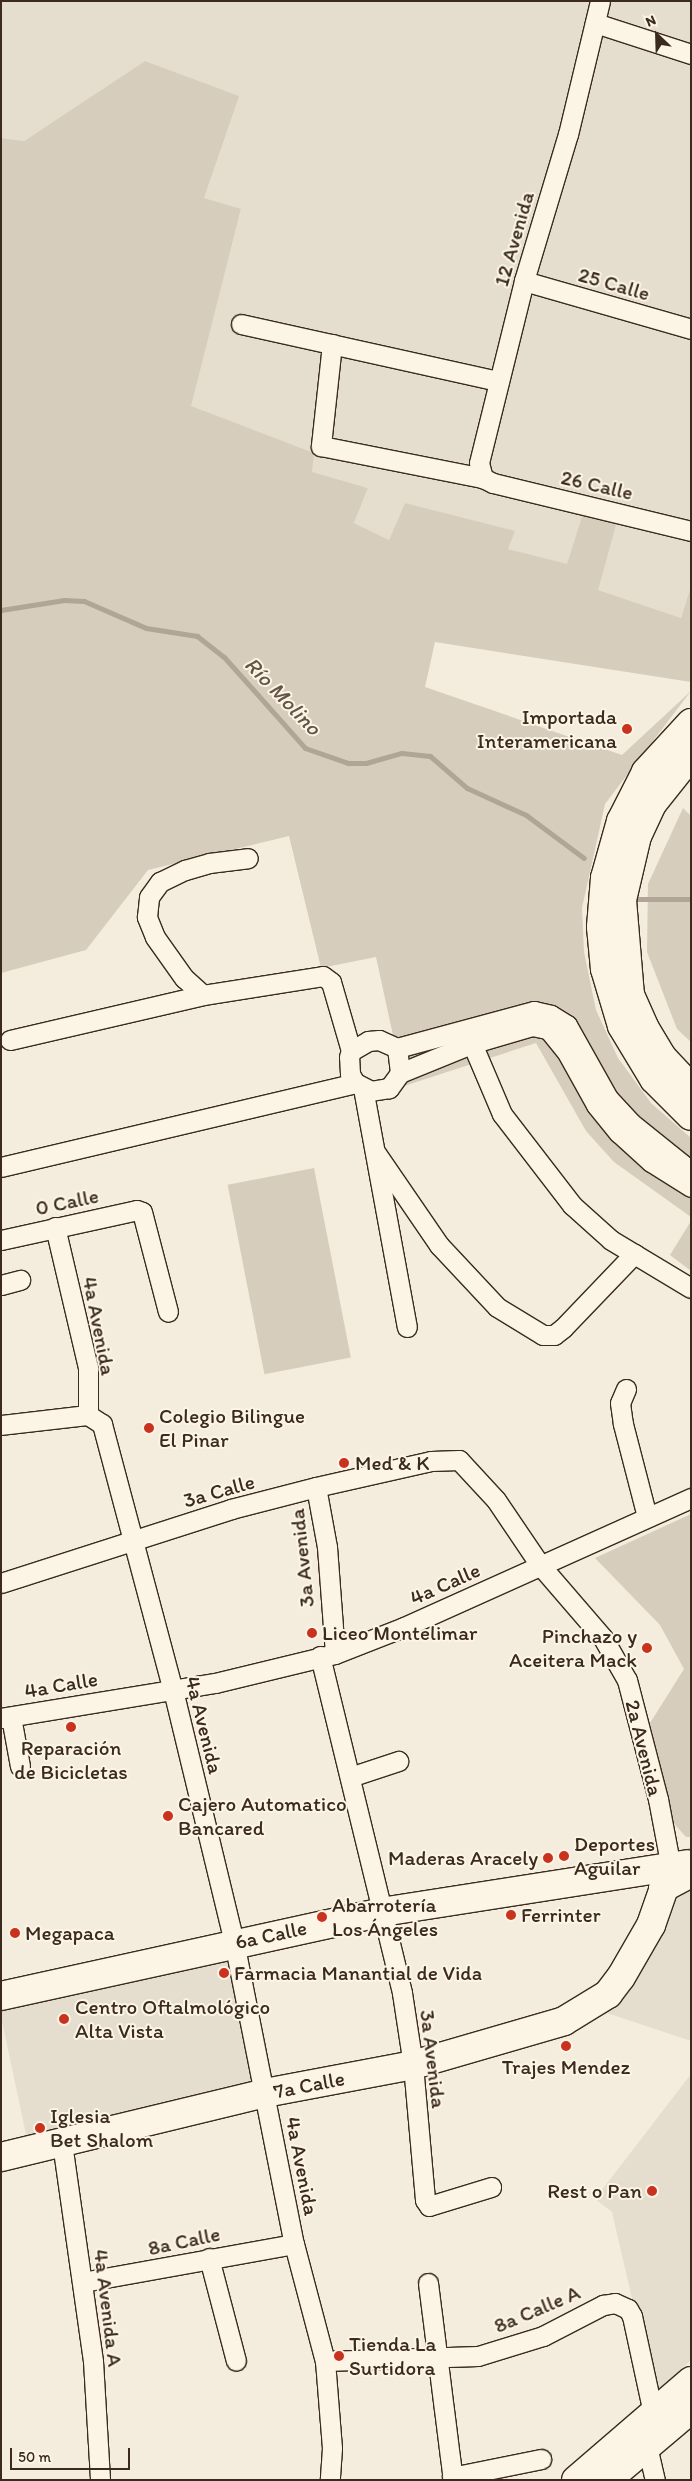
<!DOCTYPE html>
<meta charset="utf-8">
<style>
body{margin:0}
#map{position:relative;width:692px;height:2481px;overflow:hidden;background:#f4eddd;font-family:Itim,sans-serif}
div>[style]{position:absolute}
.built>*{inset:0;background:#e5ddce;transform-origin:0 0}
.green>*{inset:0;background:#d6cdbd;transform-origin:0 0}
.stream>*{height:5px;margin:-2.5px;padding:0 2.5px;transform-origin:2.5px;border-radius:2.5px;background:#b0a596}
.roads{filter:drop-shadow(1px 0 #3b2a1e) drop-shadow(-1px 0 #3b2a1e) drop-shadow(0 1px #3b2a1e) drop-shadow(0 -1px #3b2a1e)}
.street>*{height:19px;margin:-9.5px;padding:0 9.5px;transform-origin:9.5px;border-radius:9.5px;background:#fcf5e5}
.secondary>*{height:28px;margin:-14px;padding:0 14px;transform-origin:14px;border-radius:14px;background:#fcf5e5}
.highway>*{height:28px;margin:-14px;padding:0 14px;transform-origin:14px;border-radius:14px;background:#fcf5e5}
.dots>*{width:14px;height:14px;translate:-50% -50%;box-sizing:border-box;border:2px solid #fcf5e5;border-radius:50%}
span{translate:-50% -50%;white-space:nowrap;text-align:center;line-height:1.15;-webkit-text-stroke:4px #fcf5e5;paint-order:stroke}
.street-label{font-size:21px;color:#3b2a1e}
.poi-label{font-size:21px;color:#3b2a1e}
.right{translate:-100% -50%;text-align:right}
.left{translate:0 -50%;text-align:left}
.water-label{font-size:22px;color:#645548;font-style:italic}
.frame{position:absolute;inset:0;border:2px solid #3b2a1e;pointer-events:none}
.north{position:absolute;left:632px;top:10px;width:50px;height:50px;-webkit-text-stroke:4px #fcf5e5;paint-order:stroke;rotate:336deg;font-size:14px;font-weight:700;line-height:20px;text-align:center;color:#3b2a1e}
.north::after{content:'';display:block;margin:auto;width:18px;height:22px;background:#3b2a1e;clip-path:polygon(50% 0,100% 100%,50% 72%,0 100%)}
.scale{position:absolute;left:10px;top:2448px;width:120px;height:22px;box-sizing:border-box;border:2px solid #3b2a1e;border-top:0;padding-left:6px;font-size:15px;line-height:18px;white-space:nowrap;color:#3b2a1e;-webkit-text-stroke:4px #fcf5e5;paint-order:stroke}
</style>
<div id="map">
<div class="built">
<i style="clip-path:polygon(1px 1px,691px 1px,691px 586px,681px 618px,597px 590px,618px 518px,583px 513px,567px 565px,508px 549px,514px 532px,405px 503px,389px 540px,354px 523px,368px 488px,311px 472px,314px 453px,190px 406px,241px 210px,204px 198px,238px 96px,145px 61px,24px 141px,1px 138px)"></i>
<i style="clip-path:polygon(677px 1879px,691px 1879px,691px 2041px,607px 2013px,652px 1953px)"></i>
<i style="left:247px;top:1957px;width:131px;height:253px;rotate:78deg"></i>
<i style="clip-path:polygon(691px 2074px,691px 2360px,654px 2394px,612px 2212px,595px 2199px)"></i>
</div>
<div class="green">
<i style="clip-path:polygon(145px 61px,239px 96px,204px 198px,241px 209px,191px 406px,314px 453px,312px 472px,368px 488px,354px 523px,389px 540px,405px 503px,515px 531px,508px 549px,567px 564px,583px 513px,618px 518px,598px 590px,681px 618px,691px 586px,691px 682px,435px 642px,425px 687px,622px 755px,691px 691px,605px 804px,582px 908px,584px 952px,596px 1010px,618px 1058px,651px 1103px,691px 1138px,691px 1217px,614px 1162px,586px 1131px,536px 1043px,404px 1086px,376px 957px,321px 968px,289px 836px,148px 870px,86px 950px,1px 973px,1px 138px,24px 141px)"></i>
<i style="clip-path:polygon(683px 808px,691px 816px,691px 1042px,677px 1029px,647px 952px,648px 884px)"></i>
<i style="left:314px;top:1168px;width:193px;height:88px;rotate:79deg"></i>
<i style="clip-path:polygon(691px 1221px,691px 1271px,670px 1255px)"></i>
<i style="clip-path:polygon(691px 1514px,691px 1837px,686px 1837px,670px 1819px,650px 1723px,684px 1669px,660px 1625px,595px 1558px)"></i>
</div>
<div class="stream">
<i style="left:1px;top:610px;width:64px;rotate:-9deg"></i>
<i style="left:64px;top:600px;width:20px;rotate:3deg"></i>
<i style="left:84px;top:601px;width:68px;rotate:23.5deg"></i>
<i style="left:146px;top:628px;width:52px;rotate:8.9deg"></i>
<i style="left:197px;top:636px;width:34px;rotate:38deg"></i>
<i style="left:224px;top:657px;width:122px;rotate:48.3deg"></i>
<i style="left:305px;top:748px;width:46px;rotate:19.2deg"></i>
<i style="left:348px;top:763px;width:18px"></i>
<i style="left:366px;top:763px;width:37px;rotate:-16deg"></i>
<i style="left:402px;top:753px;width:28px;rotate:6deg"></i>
<i style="left:430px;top:756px;width:49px;rotate:40.9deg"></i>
<i style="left:467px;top:788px;width:65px;rotate:24.6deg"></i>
<i style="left:526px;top:815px;width:72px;rotate:36.6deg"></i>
<i style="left:636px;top:899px;width:55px"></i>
</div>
<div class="roads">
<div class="street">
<i style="left:600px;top:1px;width:137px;rotate:103.5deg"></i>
<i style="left:568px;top:134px;width:153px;rotate:106.7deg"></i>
<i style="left:524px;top:281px;width:187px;rotate:103.9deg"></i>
<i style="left:479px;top:463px;width:16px;rotate:75deg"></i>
<i style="left:483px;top:478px;width:11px;rotate:27deg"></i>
<i style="left:493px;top:483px;width:204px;rotate:13.6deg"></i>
<i style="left:595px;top:23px;width:101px;rotate:17.9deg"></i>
<i style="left:524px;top:281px;width:174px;rotate:16deg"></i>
<i style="left:241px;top:324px;width:264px;rotate:12.5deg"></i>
<i style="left:332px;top:344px;width:103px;rotate:96.2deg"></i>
<i style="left:321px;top:446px;width:165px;rotate:11.2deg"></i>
<i style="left:203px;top:995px;width:25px;rotate:-138deg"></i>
<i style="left:184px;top:978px;width:50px;rotate:-125.3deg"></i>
<i style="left:155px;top:937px;width:22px;rotate:-112deg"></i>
<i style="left:147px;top:917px;width:20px;rotate:-84deg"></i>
<i style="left:149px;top:897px;width:19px;rotate:-54deg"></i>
<i style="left:160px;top:882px;width:28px;rotate:-26deg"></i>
<i style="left:185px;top:870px;width:25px;rotate:-16deg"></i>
<i style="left:209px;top:863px;width:39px;rotate:-7deg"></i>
<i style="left:468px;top:1034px;width:87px;rotate:67deg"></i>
<i style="left:502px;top:1114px;width:115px;rotate:52.4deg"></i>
<i style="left:572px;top:1205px;width:52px;rotate:41.9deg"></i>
<i style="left:611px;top:1240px;width:93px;rotate:31deg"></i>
<i style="left:10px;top:1040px;width:198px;rotate:-13.1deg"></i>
<i style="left:203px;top:995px;width:121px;rotate:-9deg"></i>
<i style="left:323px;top:976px;width:10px;rotate:37deg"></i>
<i style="left:331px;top:982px;width:72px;rotate:73.8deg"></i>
<i style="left:397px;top:1048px;width:25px;rotate:83deg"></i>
<i style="left:400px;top:1073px;width:19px;rotate:126deg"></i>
<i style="left:389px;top:1088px;width:18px;rotate:171deg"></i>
<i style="left:371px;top:1091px;width:18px;rotate:-153deg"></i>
<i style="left:355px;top:1083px;width:10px;rotate:-119deg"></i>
<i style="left:350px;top:1074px;width:17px;rotate:-93deg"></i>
<i style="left:349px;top:1057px;width:6px;rotate:-72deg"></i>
<i style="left:351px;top:1051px;width:20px;rotate:-30deg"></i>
<i style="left:368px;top:1041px;width:11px;rotate:-5deg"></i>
<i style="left:379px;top:1040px;width:20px;rotate:24deg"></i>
<i style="left:397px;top:1048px;width:142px;rotate:-15.1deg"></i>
<i style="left:534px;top:1011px;width:17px;rotate:13deg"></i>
<i style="left:551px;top:1015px;width:19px;rotate:32deg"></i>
<i style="left:567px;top:1025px;width:84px;rotate:60.7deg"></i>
<i style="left:608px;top:1098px;width:34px;rotate:47deg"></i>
<i style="left:631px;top:1123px;width:77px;rotate:38.7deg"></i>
<i style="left:400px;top:1073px;width:77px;rotate:-22.2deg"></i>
<i style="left:471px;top:1044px;width:64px;rotate:-16.4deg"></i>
<i style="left:532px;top:1026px;width:16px;rotate:11deg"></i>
<i style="left:548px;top:1029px;width:28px;rotate:51deg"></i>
<i style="left:566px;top:1051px;width:62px;rotate:60.9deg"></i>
<i style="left:596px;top:1105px;width:36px;rotate:51deg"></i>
<i style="left:619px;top:1133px;width:43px;rotate:42.2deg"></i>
<i style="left:651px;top:1162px;width:47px;rotate:32deg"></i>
<i style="left:363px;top:1088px;width:243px;rotate:79.6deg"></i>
<i style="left:376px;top:1153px;width:112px;rotate:55.6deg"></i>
<i style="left:439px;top:1245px;width:85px;rotate:46.9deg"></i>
<i style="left:497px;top:1307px;width:54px;rotate:31.3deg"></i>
<i style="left:543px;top:1335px;width:11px"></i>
<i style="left:554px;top:1335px;width:11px;rotate:-38deg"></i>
<i style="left:563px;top:1328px;width:103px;rotate:-46.2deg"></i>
<i style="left:1px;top:1167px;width:364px;rotate:-13.3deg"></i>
<i style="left:55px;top:1227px;width:145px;rotate:76.8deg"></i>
<i style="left:88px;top:1368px;width:47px;rotate:90deg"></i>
<i style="left:1px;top:1240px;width:139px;rotate:-12.4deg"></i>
<i style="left:137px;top:1210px;width:5px;rotate:22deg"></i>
<i style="left:142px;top:1212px;width:103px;rotate:75.4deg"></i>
<i style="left:1px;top:1285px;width:20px;rotate:-15deg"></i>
<i style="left:626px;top:1389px;width:15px;rotate:113deg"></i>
<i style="left:620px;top:1403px;width:21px;rotate:82deg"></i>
<i style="left:623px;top:1424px;width:96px;rotate:75.5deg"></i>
<i style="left:88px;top:1415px;width:17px;rotate:33deg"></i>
<i style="left:102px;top:1424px;width:275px;rotate:75.1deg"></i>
<i style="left:173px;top:1690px;width:259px;rotate:76.4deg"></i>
<i style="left:234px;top:1942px;width:308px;rotate:78.8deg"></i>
<i style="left:294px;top:2244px;width:121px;rotate:75.2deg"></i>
<i style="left:325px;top:2361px;width:87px;rotate:85.4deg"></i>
<i style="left:332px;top:2448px;width:32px;rotate:94deg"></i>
<i style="left:1px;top:1425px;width:88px;rotate:-6.6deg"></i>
<i style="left:316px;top:1487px;width:61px;rotate:79.6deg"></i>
<i style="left:327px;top:1547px;width:107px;rotate:85.7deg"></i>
<i style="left:1px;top:1583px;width:242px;rotate:-17.8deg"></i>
<i style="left:231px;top:1509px;width:88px;rotate:-14.5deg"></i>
<i style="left:316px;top:1487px;width:118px;rotate:-12.7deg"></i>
<i style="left:431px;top:1461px;width:28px;rotate:-2deg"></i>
<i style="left:459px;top:1460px;width:54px;rotate:47.2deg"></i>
<i style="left:496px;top:1500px;width:78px;rotate:55.9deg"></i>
<i style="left:540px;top:1565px;width:96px;rotate:49.2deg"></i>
<i style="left:603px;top:1638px;width:48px;rotate:60.3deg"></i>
<i style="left:627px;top:1680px;width:123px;rotate:75.4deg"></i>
<i style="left:658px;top:1799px;width:70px;rotate:79.3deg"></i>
<i style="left:320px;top:1656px;width:347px;rotate:76.3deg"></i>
<i style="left:402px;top:1993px;width:73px;rotate:81.3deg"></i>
<i style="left:413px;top:2065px;width:136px;rotate:84.9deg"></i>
<i style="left:425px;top:2200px;width:7px;rotate:56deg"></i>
<i style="left:429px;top:2206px;width:65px;rotate:-17deg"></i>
<i style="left:11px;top:1717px;width:50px;rotate:79.6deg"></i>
<i style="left:1px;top:1718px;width:217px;rotate:-9.3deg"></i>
<i style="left:215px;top:1683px;width:123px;rotate:-13.6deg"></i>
<i style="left:335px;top:1654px;width:74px;rotate:-21.4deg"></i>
<i style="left:404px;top:1627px;width:315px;rotate:-24.2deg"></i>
<i style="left:350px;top:1777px;width:51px;rotate:-18.4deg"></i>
<i style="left:62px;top:2143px;width:220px;rotate:81.9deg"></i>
<i style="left:93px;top:2361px;width:119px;rotate:86.6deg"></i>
<i style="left:209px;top:2258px;width:106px;rotate:75.3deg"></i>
<i style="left:83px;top:2282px;width:214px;rotate:-10.2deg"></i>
<i style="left:428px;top:2283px;width:199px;rotate:82.8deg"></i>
<i style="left:325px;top:2361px;width:153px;rotate:-1.9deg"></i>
<i style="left:478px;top:2356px;width:68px;rotate:-17.1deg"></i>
<i style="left:543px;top:2336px;width:68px;rotate:-27.3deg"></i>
<i style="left:603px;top:2305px;width:12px;rotate:-9deg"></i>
<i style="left:615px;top:2303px;width:14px;rotate:25deg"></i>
<i style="left:628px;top:2309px;width:8px;rotate:60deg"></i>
<i style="left:632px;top:2316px;width:99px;rotate:77.8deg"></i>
<i style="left:647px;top:2446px;width:35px;rotate:77deg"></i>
<i style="left:452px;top:2477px;width:91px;rotate:-11.4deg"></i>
</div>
<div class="secondary">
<i style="left:1px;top:1996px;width:390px;rotate:-12.4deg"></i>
<i style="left:382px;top:1912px;width:309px;rotate:-8.9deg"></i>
<i style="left:1px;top:2157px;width:272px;rotate:-13.6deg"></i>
<i style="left:265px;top:2093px;width:151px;rotate:-10.7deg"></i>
<i style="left:413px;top:2065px;width:157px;rotate:-16.2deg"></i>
<i style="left:564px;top:2021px;width:52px;rotate:-31.5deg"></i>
<i style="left:608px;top:1994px;width:21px;rotate:-53deg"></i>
<i style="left:621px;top:1977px;width:60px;rotate:-60deg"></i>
<i style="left:651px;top:1925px;width:60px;rotate:-70.7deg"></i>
</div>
<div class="highway">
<i style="left:691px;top:723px;width:67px;rotate:132.6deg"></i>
<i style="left:646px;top:772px;width:55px;rotate:117deg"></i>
<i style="left:621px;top:821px;width:59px;rotate:105.7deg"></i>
<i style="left:605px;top:878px;width:49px;rotate:94.7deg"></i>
<i style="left:601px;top:927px;width:42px;rotate:84.6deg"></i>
<i style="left:605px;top:969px;width:59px;rotate:73.4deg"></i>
<i style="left:622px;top:1026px;width:62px;rotate:58.9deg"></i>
<i style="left:654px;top:1079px;width:52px;rotate:45deg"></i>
<i style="left:691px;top:755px;width:63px;rotate:128.5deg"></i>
<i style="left:652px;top:804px;width:35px;rotate:115deg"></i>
<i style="left:637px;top:836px;width:66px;rotate:103.2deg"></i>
<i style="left:622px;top:900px;width:95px;rotate:85.2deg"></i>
<i style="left:630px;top:995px;width:35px;rotate:66deg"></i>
<i style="left:644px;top:1027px;width:35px;rotate:59deg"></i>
<i style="left:662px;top:1057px;width:42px;rotate:46.9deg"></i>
<i style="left:663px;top:1888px;width:32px;rotate:-28deg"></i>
<i style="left:576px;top:2480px;width:152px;rotate:-40.7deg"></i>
<i style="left:607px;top:2480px;width:110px;rotate:-40.2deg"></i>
</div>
</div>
<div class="dots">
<i style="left:627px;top:729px;background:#c8321e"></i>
<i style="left:149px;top:1428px;background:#c8321e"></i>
<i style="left:344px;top:1463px;background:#c8321e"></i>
<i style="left:312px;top:1633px;background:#c8321e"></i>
<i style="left:647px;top:1648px;background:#c8321e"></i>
<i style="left:71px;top:1727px;background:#c8321e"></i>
<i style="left:168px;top:1816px;background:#c8321e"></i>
<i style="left:564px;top:1856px;background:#c8321e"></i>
<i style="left:548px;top:1858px;background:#c8321e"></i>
<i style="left:511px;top:1915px;background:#c8321e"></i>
<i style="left:322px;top:1917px;background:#c8321e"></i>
<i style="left:15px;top:1933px;background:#c8321e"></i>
<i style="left:224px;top:1973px;background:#c8321e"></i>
<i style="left:64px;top:2019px;background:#c8321e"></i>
<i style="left:566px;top:2046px;background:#c8321e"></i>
<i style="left:40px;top:2128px;background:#c8321e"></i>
<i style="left:652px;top:2191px;background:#c8321e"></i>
<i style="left:339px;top:2356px;background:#c8321e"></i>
</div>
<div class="street-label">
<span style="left:514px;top:239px;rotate:-74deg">12 Avenida</span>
<span style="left:614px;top:284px;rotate:16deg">25 Calle</span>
<span style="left:597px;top:485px;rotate:13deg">26 Calle</span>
<span style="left:67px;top:1202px;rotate:-12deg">0 Calle</span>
<span style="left:99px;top:1326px;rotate:79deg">4a Avenida</span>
<span style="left:219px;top:1491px;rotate:-16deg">3a Calle</span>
<span style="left:302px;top:1558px;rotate:-96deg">3a Avenida</span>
<span style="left:445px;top:1584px;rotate:-24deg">4a Calle</span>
<span style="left:61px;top:1685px;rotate:-10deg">4a Calle</span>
<span style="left:204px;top:1725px;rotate:76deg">4a Avenida</span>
<span style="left:644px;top:1748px;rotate:76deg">2a Avenida</span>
<span style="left:271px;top:1935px;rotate:-12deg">6a Calle</span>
<span style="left:433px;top:2059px;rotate:83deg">3a Avenida</span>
<span style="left:309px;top:2085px;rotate:-11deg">7a Calle</span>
<span style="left:302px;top:2166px;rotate:79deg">4a Avenida</span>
<span style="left:184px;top:2241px;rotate:-12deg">8a Calle</span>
<span style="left:108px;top:2308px;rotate:83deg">4a Avenida A</span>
<span style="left:537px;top:2309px;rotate:-23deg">8a Calle A</span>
</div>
<div class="poi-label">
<span class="right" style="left:617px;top:729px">Importada<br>Interamericana</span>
<span class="left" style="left:159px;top:1428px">Colegio Bilingue<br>El Pinar</span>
<span class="left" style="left:355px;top:1463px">Med &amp; K</span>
<span class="left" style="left:322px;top:1633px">Liceo Montelimar</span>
<span class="right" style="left:637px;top:1648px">Pinchazo y<br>Aceitera Mack</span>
<span style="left:71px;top:1760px">Reparación<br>de Bicicletas</span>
<span class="left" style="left:178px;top:1816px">Cajero Automatico<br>Bancared</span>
<span class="left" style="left:574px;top:1856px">Deportes<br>Aguilar</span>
<span class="right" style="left:538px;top:1858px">Maderas Aracely</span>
<span class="left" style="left:332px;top:1917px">Abarrotería<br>Los Ángeles</span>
<span class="left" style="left:521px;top:1915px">Ferrinter</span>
<span class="left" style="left:25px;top:1933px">Megapaca</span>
<span class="left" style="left:234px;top:1973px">Farmacia Manantial de Vida</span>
<span class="left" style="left:75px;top:2019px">Centro Oftalmológico<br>Alta Vista</span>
<span style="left:566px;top:2067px">Trajes Mendez</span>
<span class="left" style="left:50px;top:2128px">Iglesia<br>Bet Shalom</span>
<span class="right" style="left:642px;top:2191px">Rest o Pan</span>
<span class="left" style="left:349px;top:2356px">Tienda La<br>Surtidora</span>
</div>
<div class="water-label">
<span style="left:283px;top:696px;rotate:46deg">Río Molino</span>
</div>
<div class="frame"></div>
<div class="north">N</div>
<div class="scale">50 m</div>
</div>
